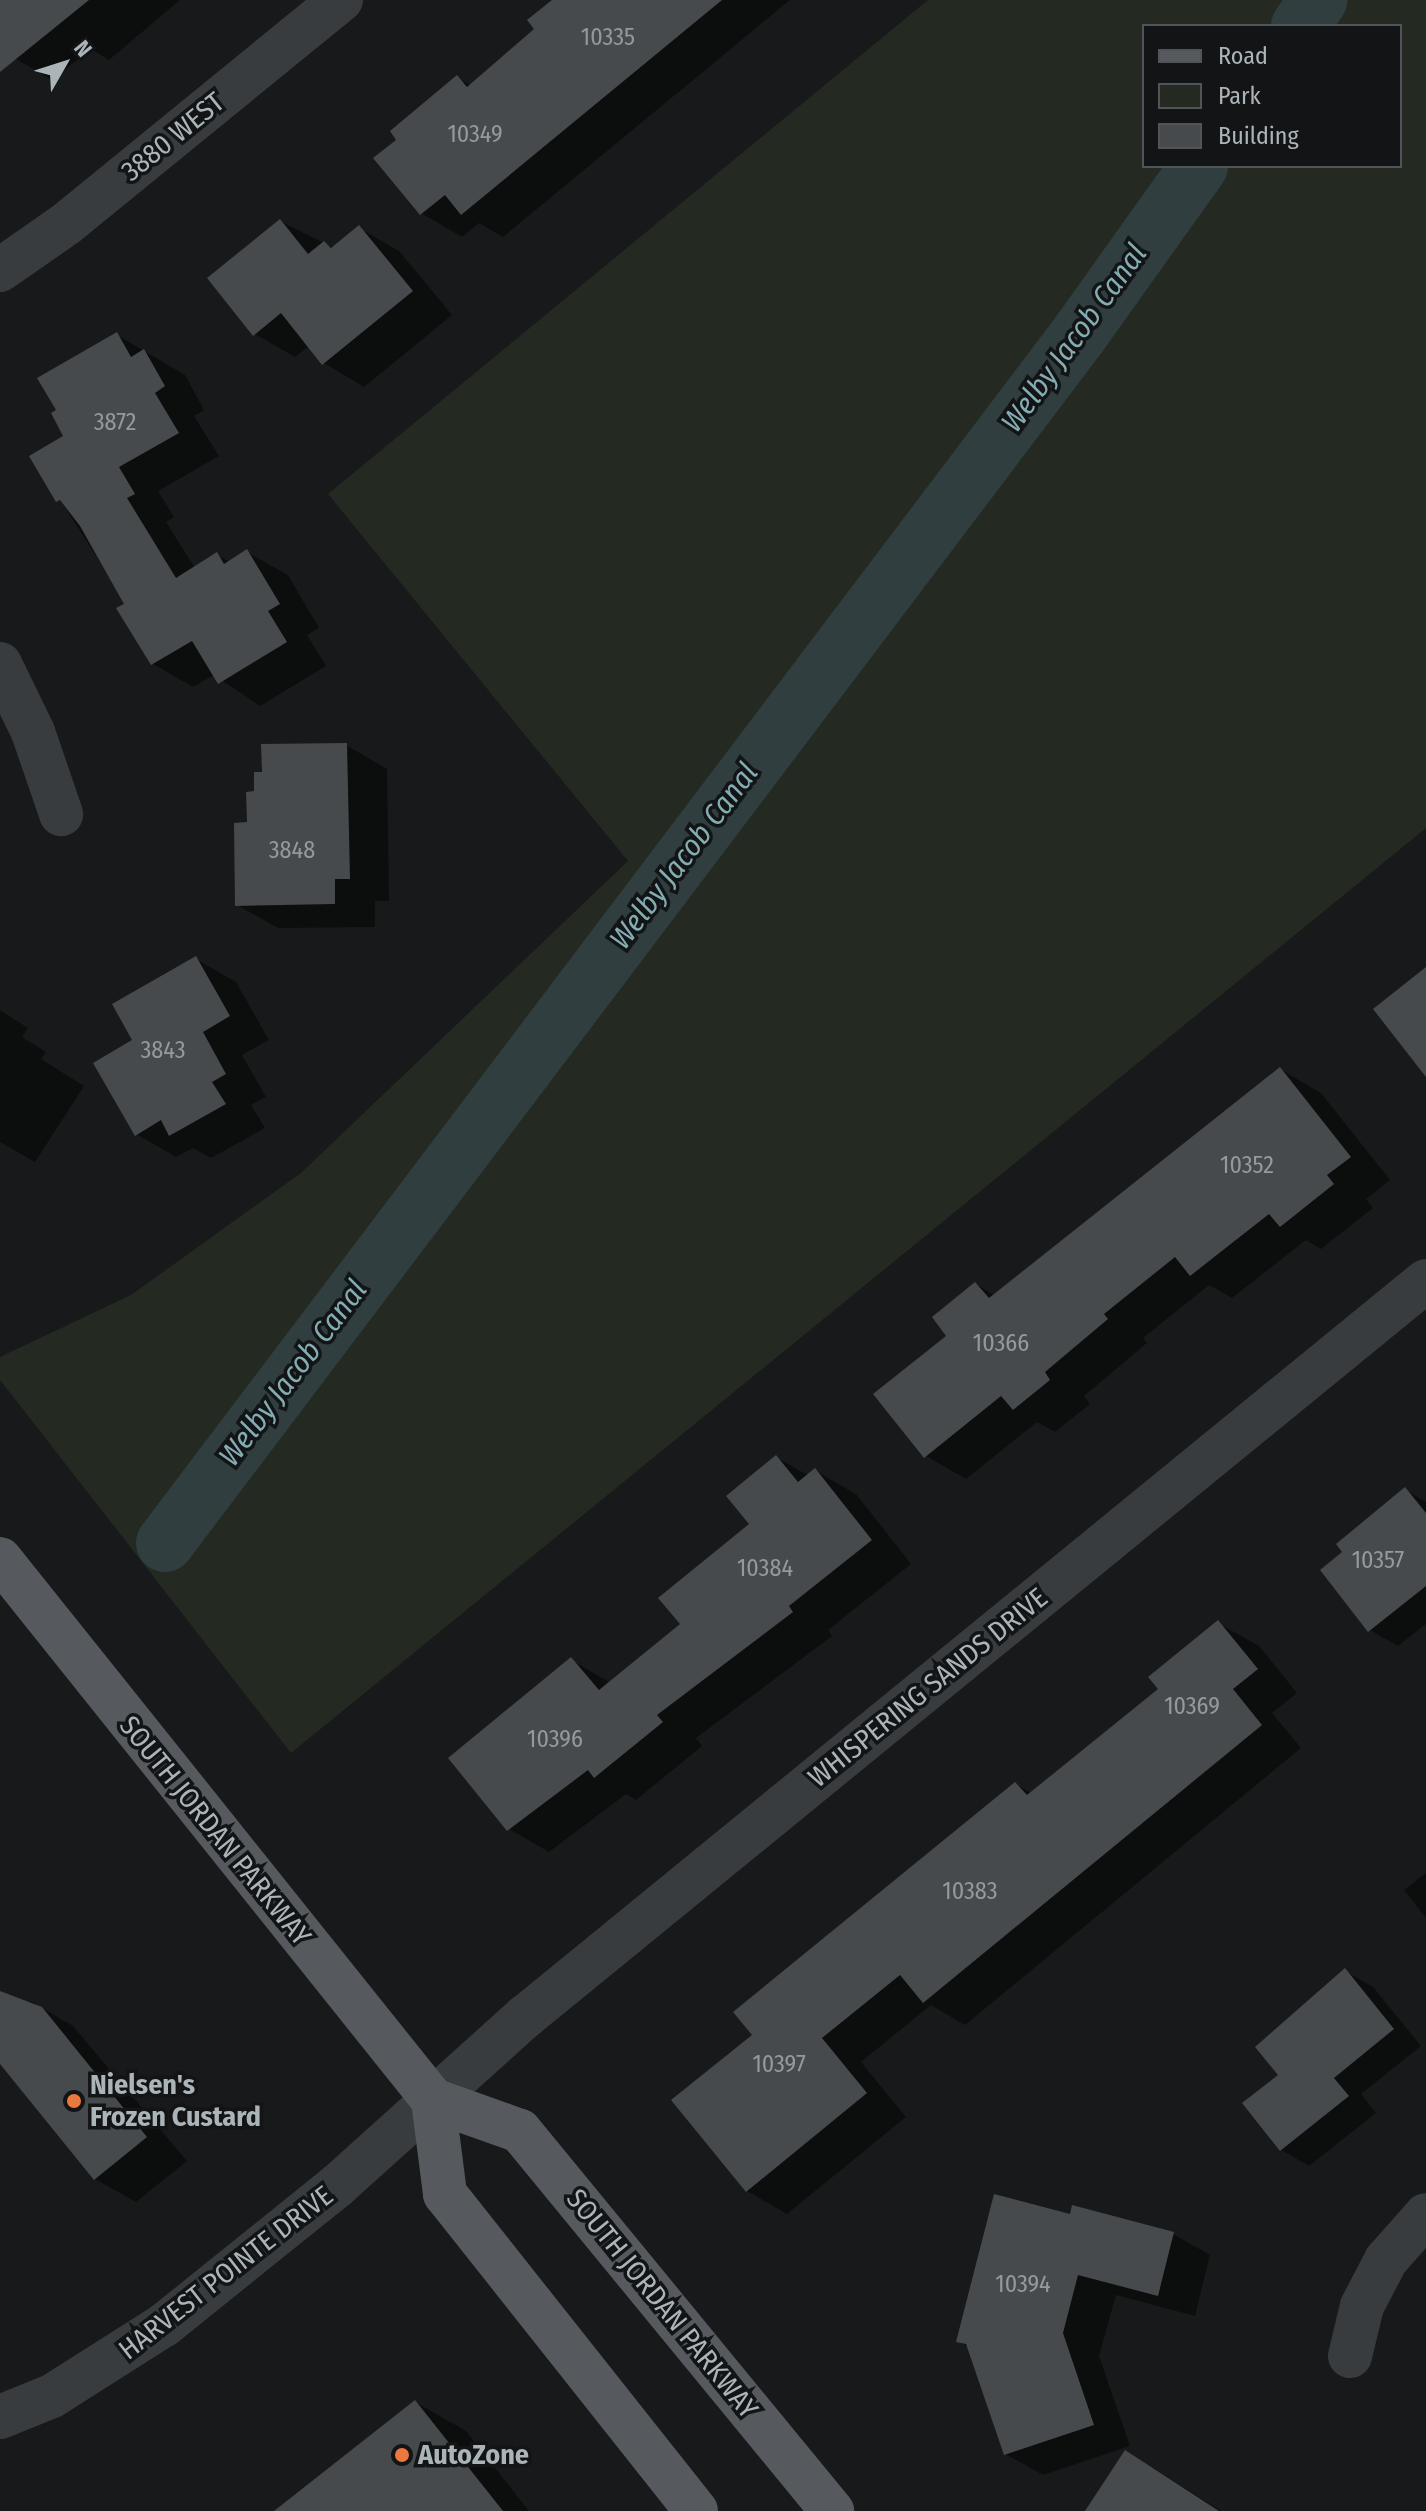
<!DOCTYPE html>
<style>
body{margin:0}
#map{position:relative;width:1426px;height:2511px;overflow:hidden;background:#18191a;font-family:"Fira Sans Condensed",sans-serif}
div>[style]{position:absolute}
.green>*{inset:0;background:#242a22}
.shadow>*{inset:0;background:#0007}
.canal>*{height:58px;margin:-29px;padding:0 29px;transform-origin:29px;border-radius:29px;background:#313e40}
.building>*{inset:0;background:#474a4d}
.minor>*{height:44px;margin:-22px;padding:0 22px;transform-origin:22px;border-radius:22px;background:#393c3f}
.major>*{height:44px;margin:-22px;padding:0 22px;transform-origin:22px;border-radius:22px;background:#565a5e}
.dots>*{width:22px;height:22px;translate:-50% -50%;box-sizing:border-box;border:4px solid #131415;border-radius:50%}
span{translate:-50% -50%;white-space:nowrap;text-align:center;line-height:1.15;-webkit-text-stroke:7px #131415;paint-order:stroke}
.number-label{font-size:24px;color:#929a9e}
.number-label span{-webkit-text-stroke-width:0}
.street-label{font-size:28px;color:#abb4b9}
.poi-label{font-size:28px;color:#abb4b9;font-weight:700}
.left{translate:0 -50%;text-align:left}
.water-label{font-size:30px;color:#84acb3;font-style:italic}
.legend{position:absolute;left:1142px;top:24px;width:260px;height:144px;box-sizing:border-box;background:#131415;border:2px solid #505457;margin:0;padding:10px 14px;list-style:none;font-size:24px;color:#abb4b9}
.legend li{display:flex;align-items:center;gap:16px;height:40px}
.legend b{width:40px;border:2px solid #505457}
.north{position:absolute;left:24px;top:24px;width:80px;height:80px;-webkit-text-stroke:6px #131415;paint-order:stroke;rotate:51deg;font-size:22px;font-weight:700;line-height:32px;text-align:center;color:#abb4b9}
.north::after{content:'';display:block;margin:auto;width:28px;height:36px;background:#abb4b9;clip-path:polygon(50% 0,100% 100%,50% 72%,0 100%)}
</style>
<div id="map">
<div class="green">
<i style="clip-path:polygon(evenodd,928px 0,1426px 0,1426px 828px,291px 1753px,0 1380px,0 1357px,131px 1295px,301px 1173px,628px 861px,328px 494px,928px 0,1144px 26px,1400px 26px,1400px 166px,1144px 166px,1144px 26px)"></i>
</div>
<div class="shadow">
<i style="clip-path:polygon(0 0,180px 0,109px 60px,91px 49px,52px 80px,16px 59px,0 40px)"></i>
<i style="clip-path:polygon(555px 0,790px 0,503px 237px,479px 223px,462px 237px,421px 213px,399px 140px,458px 78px,472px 86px,537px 29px)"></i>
<i style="clip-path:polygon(280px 221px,334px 248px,359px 228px,399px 251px,452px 315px,364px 387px,324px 363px,309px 346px,295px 357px,255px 334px)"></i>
<i style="clip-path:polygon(117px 335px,185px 375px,204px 410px,194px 416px,219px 456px,158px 491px,174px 517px,166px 522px,195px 568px,217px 555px,230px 562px,247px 552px,288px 575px,319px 628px,307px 635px,326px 666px,260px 706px,214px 675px,193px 687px,153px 664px,127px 604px,32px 456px,66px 437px)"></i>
<i style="clip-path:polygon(346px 745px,387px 769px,389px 901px,375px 901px,375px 927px,278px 928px,237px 905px,256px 793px)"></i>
<i style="clip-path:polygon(196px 959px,236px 982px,269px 1040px,242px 1055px,266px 1097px,251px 1105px,265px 1128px,211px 1158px,193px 1148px,176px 1157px,136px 1134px,134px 1041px)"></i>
<i style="clip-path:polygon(0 1010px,28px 1028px,22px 1037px,46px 1052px,41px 1059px,84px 1086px,35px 1162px,0 1142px)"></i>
<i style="clip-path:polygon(1280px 1069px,1321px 1093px,1390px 1180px,1366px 1199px,1373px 1208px,1321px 1249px,1306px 1240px,1232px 1298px,1209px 1285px,1143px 1338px,1147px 1343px,1084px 1396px,1090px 1404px,1055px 1432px,1037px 1422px,966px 1479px,926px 1456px,949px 1336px,976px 1284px,995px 1296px)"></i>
<i style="clip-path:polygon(776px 1457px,809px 1476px,816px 1471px,856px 1494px,911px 1564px,828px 1630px,832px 1636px,696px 1738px,702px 1746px,636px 1800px,626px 1794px,549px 1852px,509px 1829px,571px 1660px,611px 1683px,682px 1625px,751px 1524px)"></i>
<i style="clip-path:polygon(1405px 1490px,1426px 1502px,1426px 1624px,1398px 1646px,1370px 1630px,1345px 1553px)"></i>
<i style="clip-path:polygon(1218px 1623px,1259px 1646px,1297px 1693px,1272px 1713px,1301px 1748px,965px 2025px,931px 2005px,861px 2062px,906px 2117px,787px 2214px,747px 2191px,755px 2035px,1016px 1784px,1032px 1794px,1161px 1689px)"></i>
<i style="clip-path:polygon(1426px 1873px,1426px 1918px,1404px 1890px)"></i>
<i style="clip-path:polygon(1345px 1971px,1373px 1987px,1421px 2046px,1361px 2094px,1376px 2113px,1309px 2166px,1281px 2150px,1280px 2075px)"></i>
<i style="clip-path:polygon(8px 1998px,32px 2002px,73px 2026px,187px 2161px,136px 2202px,95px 2179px,0 2058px,0 2005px)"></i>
<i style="clip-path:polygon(1071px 2217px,1173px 2234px,1210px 2255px,1195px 2316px,1116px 2295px,1099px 2356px,1130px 2446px,1043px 2475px,1005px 2454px,969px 2347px,958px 2341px)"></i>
<i style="clip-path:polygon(415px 2402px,466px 2431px,529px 2511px,277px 2511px)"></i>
<i style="clip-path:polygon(1126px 2452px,1166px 2476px,1221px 2511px,1088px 2511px)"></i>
</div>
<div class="canal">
<i style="left:1300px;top:26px;width:32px;rotate:-55deg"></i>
<i style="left:165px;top:1543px;width:1517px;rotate:-52.9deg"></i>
<i style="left:1080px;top:333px;width:205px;rotate:-54.5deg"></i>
</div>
<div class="building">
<i style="clip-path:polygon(0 0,89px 0,0 72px)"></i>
<i style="clip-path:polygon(552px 0,722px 0,461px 215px,445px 195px,420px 215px,373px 158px,396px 140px,390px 131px,457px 75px,467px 87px,534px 29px,527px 20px)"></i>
<i style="clip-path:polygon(280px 219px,308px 254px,324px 241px,331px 248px,359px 225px,413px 291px,322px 365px,281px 313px,253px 336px,207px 278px)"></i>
<i style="clip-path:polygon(117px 332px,131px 357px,144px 349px,165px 386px,155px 393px,179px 433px,119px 467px,135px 494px,127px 498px,176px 578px,217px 552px,224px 564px,247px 549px,280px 604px,268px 611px,287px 642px,218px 684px,192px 641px,151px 665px,116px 608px,124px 604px,80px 526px,60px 500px,56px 502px,29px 456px,63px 436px,51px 413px,56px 410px,37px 378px)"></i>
<i style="clip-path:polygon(347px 743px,350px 879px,335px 879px,335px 904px,235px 906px,234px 823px,247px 822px,246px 792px,254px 791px,254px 772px,262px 772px,261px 744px)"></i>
<i style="clip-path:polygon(196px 956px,230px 1016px,203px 1032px,226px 1074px,212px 1082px,226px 1104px,169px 1136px,161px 1120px,135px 1136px,93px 1063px,132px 1040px,112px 1004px)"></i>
<i style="clip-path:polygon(1426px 967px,1426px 1077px,1373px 1009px)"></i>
<i style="clip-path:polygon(1280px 1067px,1351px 1157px,1327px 1175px,1334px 1184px,1280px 1227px,1269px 1214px,1190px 1276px,1175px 1257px,1104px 1314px,1108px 1319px,1045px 1372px,1050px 1380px,1013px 1410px,1001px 1396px,924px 1458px,873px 1394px,946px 1336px,932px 1317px,975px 1282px,989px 1298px)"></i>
<i style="clip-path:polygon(776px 1455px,798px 1482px,815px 1468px,872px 1540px,789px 1606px,793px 1612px,657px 1715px,663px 1722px,594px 1778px,588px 1770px,507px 1831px,448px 1758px,571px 1657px,599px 1690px,680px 1624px,658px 1598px,749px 1524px,726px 1496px)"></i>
<i style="clip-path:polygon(1405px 1487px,1426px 1513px,1426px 1586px,1368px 1632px,1320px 1570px,1342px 1552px,1336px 1544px)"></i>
<i style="clip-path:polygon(1218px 1620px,1258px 1669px,1233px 1689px,1262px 1725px,923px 2003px,900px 1975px,822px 2038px,867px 2093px,746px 2192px,671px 2100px,752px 2035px,733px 2012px,1015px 1782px,1027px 1795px,1158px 1689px,1148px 1677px)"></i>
<i style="clip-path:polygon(1345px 1968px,1394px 2029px,1334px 2078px,1349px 2096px,1280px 2151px,1242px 2103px,1278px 2075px,1255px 2047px)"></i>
<i style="clip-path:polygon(0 1991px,42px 2007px,147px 2137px,94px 2180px,0 2064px)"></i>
<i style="clip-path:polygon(994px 2194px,1070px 2214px,1072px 2205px,1174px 2232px,1158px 2296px,1078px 2275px,1063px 2333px,1094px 2425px,1004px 2455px,966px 2344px,956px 2342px)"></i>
<i style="clip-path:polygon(415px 2400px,503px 2511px,274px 2511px)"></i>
<i style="clip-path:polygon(1125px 2450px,1219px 2511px,1085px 2511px)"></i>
</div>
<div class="minor">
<i style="left:0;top:270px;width:80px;rotate:-34.9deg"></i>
<i style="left:66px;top:224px;width:355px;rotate:-39.2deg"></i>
<i style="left:0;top:664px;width:76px;rotate:64.1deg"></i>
<i style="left:33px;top:732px;width:87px;rotate:71.1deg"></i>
<i style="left:1350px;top:2356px;width:51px;rotate:-76.5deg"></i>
<i style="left:1362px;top:2306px;width:52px;rotate:-62.4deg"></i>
<i style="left:1386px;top:2260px;width:60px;rotate:-48.4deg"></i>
<i style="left:0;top:2417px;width:56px;rotate:-22deg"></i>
<i style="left:52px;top:2396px;width:133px;rotate:-32.4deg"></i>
<i style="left:164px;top:2325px;width:223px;rotate:-38.8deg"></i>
<i style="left:338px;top:2185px;width:253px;rotate:-42deg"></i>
<i style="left:526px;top:2016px;width:1162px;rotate:-39.24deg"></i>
</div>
<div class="major">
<i style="left:0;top:1559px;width:693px;rotate:51.33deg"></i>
<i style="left:433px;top:2100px;width:92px;rotate:19.6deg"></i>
<i style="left:520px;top:2131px;width:492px;rotate:50.6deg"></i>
<i style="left:433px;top:2100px;width:95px;rotate:82.7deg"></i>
<i style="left:445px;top:2194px;width:404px;rotate:51.6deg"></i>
</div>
<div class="dots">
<i style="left:74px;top:2101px;background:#eb783f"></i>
<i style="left:402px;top:2455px;background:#eb783f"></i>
</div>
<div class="number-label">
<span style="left:608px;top:38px">10335</span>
<span style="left:475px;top:135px">10349</span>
<span style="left:115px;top:423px">3872</span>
<span style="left:292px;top:851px">3848</span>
<span style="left:163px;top:1051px">3843</span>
<span style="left:1247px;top:1166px">10352</span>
<span style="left:1001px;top:1344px">10366</span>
<span style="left:1378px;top:1561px">10357</span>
<span style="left:765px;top:1569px">10384</span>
<span style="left:1192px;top:1707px">10369</span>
<span style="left:555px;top:1740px">10396</span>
<span style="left:970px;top:1892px">10383</span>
<span style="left:779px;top:2065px">10397</span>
<span style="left:1023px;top:2285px">10394</span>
</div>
<div class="street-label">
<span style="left:173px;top:137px;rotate:-39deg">3880 WEST</span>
<span style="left:928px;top:1688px;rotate:-39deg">WHISPERING SANDS DRIVE</span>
<span style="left:215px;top:1831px;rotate:51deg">SOUTH JORDAN PARKWAY</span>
<span style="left:226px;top:2273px;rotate:-38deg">HARVEST POINTE DRIVE</span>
<span style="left:662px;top:2304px;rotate:51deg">SOUTH JORDAN PARKWAY</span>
</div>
<div class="poi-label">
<span class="left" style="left:90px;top:2101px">Nielsen's<br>Frozen Custard</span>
<span class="left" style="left:418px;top:2455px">AutoZone</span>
</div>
<div class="water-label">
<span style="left:1074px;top:338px;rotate:-54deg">Welby Jacob Canal</span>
<span style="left:684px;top:856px;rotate:-53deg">Welby Jacob Canal</span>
<span style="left:293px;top:1373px;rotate:-53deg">Welby Jacob Canal</span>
</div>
<ul class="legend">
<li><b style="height:10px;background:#565a5e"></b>Road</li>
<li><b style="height:22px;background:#242a22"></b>Park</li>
<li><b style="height:22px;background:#474a4d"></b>Building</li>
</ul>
<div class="north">N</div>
</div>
